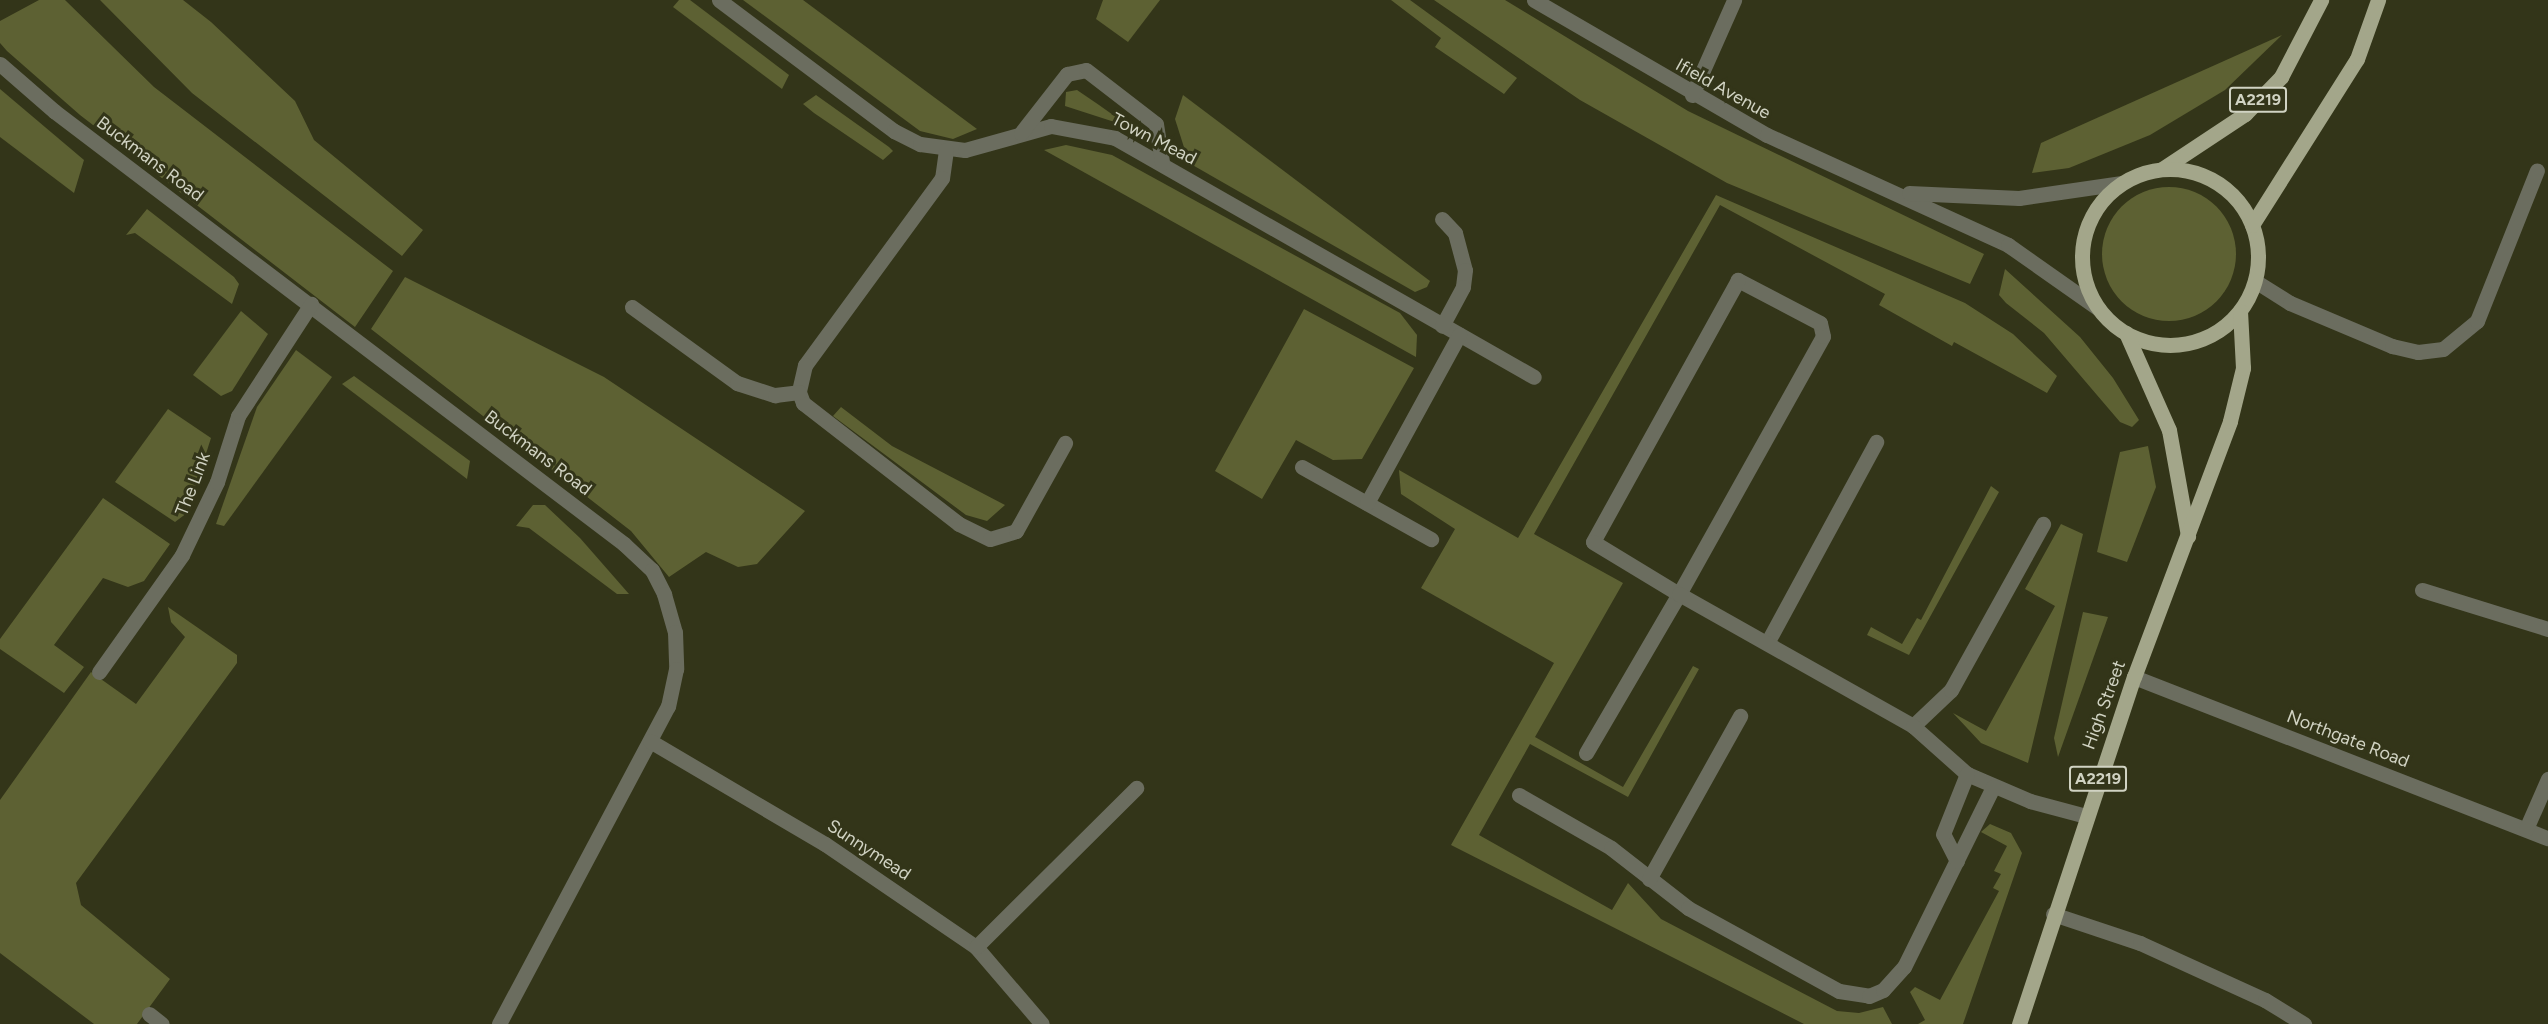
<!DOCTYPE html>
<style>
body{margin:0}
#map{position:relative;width:2548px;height:1024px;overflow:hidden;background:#333519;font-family:Figtree,sans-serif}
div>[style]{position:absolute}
.green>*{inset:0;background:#5d6133}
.round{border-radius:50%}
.minor>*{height:15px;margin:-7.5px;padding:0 7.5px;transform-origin:7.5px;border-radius:7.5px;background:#6b6d5f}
.major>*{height:15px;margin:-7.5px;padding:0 7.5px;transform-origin:7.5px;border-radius:7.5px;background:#a3a68a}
.major>.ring{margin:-7.5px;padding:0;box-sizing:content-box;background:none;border:15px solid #a3a68a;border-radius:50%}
span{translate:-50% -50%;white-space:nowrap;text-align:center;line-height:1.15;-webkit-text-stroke:6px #333519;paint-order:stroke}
.shield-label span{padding:2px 4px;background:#333519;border:2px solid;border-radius:4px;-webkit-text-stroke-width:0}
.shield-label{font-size:16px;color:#d1d3c3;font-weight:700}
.street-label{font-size:18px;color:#d1d3c3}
</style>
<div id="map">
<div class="green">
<i style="clip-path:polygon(39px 0,65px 0,154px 87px,393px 271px,355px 327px,80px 115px,7px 51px,0 43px,0 21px)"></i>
<i style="clip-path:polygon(100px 0,183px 0,211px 22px,295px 101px,314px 140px,423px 230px,402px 256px,192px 93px)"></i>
<i style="clip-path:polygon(679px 0,690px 0,789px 75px,782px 89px,673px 7px)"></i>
<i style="clip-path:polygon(743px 0,803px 0,977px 129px,953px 139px,920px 131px)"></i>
<i style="clip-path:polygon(1103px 0,1160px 0,1128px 42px,1096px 19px)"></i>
<i style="clip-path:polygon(1391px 0,1410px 0,1517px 78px,1504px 94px,1435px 47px,1441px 38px)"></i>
<i style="clip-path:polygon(1434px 0,1505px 0,1688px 111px,1984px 254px,1970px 284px,1727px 183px,1580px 100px)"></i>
<i style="clip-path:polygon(2282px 35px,2225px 90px,2150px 135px,2069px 168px,2032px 173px,2041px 143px)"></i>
<i style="clip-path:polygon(0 89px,84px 160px,74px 193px,0 137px)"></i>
<i style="clip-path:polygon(1077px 90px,1099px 105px,1130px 127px,1065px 106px,1066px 92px)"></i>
<i style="clip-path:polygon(816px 95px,889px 147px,893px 151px,883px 160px,814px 113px,803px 104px)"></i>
<i style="clip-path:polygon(1183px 95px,1430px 281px,1427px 287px,1415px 292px,1189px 163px,1175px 119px)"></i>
<i style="clip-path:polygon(1066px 145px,1112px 155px,1400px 313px,1417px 335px,1416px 357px,1044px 150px)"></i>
<i class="round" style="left:2102px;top:187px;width:134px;height:134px"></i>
<i style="clip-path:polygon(1716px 195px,1965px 303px,2013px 334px,2057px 376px,2047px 393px,1954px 342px,1952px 346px,1879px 305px,1885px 294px,1720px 205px,1534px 534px,1623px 583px,1535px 737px,1623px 787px,1693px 666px,1699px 669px,1628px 797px,1530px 744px,1479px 835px,1612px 910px,1628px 883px,1661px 919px,1837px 1011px,1859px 1013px,1883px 1007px,1892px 1024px,1804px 1024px,1451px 845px,1554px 663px,1421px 588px,1455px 529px,1401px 494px,1399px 470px,1518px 538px)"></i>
<i style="clip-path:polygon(147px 209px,234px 277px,239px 284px,232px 304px,135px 233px,126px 235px)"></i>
<i style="clip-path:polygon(2005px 269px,2080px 337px,2113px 378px,2139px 420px,2132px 427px,2120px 422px,2044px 333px,2006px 303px,1999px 295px)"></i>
<i style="clip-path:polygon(405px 277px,604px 377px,805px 511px,757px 564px,738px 567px,706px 552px,669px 577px,631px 531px,371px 329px)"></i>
<i style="clip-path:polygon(1304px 309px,1414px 368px,1362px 459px,1333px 460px,1296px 440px,1262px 499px,1215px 471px)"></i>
<i style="clip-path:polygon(241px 311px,268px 334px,232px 391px,221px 396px,193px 375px)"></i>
<i style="clip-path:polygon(296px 350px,332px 377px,224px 526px,216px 524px,257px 407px)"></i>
<i style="clip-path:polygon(354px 376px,470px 461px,467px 479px,342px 384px)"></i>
<i style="clip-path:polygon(841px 407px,892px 446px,1005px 505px,987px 521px,966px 515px,833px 416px)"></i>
<i style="clip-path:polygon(168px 409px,211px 438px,187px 513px,175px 522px,115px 482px)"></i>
<i style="clip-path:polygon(2148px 446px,2156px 487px,2127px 562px,2097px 552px,2120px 452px)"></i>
<i style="clip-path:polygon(1991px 486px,1999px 492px,1909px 655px,1867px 635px,1871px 627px,1902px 644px,1917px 618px,1921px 620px)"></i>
<i style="clip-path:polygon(103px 498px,170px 544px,144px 581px,128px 587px,103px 578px,54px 645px,84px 667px,64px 693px,0 649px,0 639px)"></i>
<i style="clip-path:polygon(533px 505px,545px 505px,580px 538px,629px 594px,617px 594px,529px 528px,516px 526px)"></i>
<i style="clip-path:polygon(2061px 524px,2083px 534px,2028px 763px,1981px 743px,1953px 713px,1986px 731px,2055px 606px,2025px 589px)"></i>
<i style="clip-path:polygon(168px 607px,237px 655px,237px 663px,76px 883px,81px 905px,170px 979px,137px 1024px,94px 1024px,0 953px,0 800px,91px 672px,136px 704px,185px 637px,171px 622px)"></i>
<i style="clip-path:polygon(2083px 612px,2108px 617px,2058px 757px,2054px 738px)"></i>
<i style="clip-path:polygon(1990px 824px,2011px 833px,2022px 853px,1963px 1024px,1918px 1024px,1925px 1020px,1910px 992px,1915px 987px,1940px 1000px,1999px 891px,1993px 888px,2001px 874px,1994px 871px,2007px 846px,1981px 832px)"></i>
</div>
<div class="minor">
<i style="left:719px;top:0;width:219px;rotate:36.8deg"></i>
<i style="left:894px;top:131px;width:29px;rotate:27deg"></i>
<i style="left:920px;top:144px;width:45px;rotate:7.6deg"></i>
<i style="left:965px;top:150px;width:89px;rotate:-15.6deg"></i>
<i style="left:1051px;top:126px;width:65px;rotate:10.6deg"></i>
<i style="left:1115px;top:138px;width:482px;rotate:29.7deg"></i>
<i style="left:1534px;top:0;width:269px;rotate:30.1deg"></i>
<i style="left:1767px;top:135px;width:265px;rotate:24.5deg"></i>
<i style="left:2008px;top:245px;width:111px;rotate:35.1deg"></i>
<i style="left:0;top:64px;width:72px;rotate:41deg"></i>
<i style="left:54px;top:111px;width:716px;rotate:37.22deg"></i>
<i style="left:624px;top:544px;width:38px;rotate:43deg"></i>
<i style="left:652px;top:570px;width:27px;rotate:63deg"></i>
<i style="left:664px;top:594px;width:40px;rotate:74deg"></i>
<i style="left:675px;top:632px;width:37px;rotate:88deg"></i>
<i style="left:676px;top:669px;width:38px;rotate:102deg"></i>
<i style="left:668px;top:706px;width:360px;rotate:118deg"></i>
<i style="left:1692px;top:95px;width:104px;rotate:-66.1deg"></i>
<i style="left:1021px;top:133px;width:75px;rotate:-52.1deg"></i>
<i style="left:1067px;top:74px;width:19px;rotate:-12deg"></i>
<i style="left:1086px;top:70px;width:88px;rotate:37.6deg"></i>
<i style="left:1156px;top:124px;width:39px;rotate:81deg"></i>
<i style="left:946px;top:150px;width:28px;rotate:98deg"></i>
<i style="left:942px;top:178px;width:232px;rotate:126.2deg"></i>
<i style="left:805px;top:365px;width:28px;rotate:103deg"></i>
<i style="left:799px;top:392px;width:12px;rotate:70deg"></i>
<i style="left:803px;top:403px;width:197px;rotate:37.8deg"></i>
<i style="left:959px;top:524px;width:34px;rotate:26deg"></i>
<i style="left:990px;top:539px;width:27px;rotate:-17deg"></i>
<i style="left:1016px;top:531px;width:101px;rotate:-60.9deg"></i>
<i style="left:1909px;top:193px;width:110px;rotate:2.6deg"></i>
<i style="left:2019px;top:198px;width:104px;rotate:-8.3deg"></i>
<i style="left:1442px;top:219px;width:19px;rotate:47deg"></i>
<i style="left:1455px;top:233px;width:38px;rotate:75deg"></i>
<i style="left:1465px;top:270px;width:17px;rotate:97deg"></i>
<i style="left:1463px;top:287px;width:44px;rotate:118.3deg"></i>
<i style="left:2255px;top:281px;width:41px;rotate:32.2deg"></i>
<i style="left:2290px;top:303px;width:111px;rotate:22.9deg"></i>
<i style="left:2392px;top:346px;width:27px;rotate:13deg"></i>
<i style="left:2418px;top:352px;width:25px;rotate:-7deg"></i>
<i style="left:2443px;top:349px;width:44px;rotate:-39.5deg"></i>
<i style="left:2477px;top:321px;width:162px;rotate:-68.3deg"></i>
<i style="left:632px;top:307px;width:130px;rotate:35.9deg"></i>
<i style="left:737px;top:383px;width:40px;rotate:18deg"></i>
<i style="left:775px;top:395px;width:24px;rotate:-7deg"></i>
<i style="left:1302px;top:467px;width:148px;rotate:29.2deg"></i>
<i style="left:1367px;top:503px;width:192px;rotate:-61.3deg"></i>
<i style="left:2422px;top:590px;width:132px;rotate:17.2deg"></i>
<i style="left:1767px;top:643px;width:229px;rotate:-61.5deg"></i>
<i style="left:99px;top:672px;width:143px;rotate:-54.6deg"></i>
<i style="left:182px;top:555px;width:81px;rotate:-64.4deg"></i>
<i style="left:217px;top:482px;width:69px;rotate:-72.3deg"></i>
<i style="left:238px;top:416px;width:134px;rotate:-56.9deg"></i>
<i style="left:2134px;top:677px;width:444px;rotate:21.3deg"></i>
<i style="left:1913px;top:726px;width:52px;rotate:-43.5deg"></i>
<i style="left:1951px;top:690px;width:190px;rotate:-61deg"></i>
<i style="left:650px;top:741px;width:203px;rotate:30.5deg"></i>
<i style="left:825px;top:844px;width:183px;rotate:34.3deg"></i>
<i style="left:976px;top:947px;width:101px;rotate:49.4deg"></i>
<i style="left:1586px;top:753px;width:184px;rotate:-59.7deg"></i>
<i style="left:1679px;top:594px;width:295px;rotate:-60.8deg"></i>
<i style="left:1823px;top:336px;width:13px;rotate:-103deg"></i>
<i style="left:1820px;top:323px;width:93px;rotate:-152.3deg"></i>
<i style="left:1738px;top:280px;width:299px;rotate:119deg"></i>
<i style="left:1593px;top:542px;width:100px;rotate:31.2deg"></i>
<i style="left:1679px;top:594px;width:269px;rotate:29.4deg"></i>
<i style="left:1913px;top:726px;width:72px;rotate:41.6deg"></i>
<i style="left:1967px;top:774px;width:69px;rotate:23.2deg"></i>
<i style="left:2030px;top:801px;width:58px;rotate:15deg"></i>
<i style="left:1519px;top:795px;width:106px;rotate:29.9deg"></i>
<i style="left:1611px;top:848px;width:98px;rotate:37.9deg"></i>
<i style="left:1688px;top:908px;width:172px;rotate:28.8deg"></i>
<i style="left:1839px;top:991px;width:30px;rotate:9deg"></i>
<i style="left:1869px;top:996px;width:15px;rotate:-23deg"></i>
<i style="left:1883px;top:990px;width:31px;rotate:-48deg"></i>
<i style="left:1904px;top:967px;width:201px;rotate:-63.7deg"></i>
<i style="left:2526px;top:829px;width:55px;rotate:-66.3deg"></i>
<i style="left:1957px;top:861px;width:30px;rotate:-117deg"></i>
<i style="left:1943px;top:834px;width:65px;rotate:-68.2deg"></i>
<i style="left:1649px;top:879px;width:187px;rotate:-60.8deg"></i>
<i style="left:2053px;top:914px;width:92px;rotate:18.4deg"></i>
<i style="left:2140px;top:943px;width:137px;rotate:24.5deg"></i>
<i style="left:2265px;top:1000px;width:46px;rotate:31.6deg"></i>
<i style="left:976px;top:947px;width:226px;rotate:-44.8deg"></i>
<i style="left:149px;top:1014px;width:16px;rotate:38deg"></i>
</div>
<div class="major">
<i style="left:2162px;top:169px;width:100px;rotate:-33.5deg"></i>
<i style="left:2245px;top:114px;width:52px;rotate:-45.8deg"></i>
<i style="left:2281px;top:77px;width:87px;rotate:-62.5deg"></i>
<i class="ring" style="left:2082px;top:169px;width:161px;height:161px"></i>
<i style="left:2252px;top:225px;width:196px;rotate:-57.7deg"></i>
<i style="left:2357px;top:59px;width:63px;rotate:-70.4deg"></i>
<i style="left:2126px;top:333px;width:106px;rotate:66.1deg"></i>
<i style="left:2169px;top:430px;width:108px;rotate:79.8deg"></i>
<i style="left:2019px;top:1024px;width:366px;rotate:-71.7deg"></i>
<i style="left:2134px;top:677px;width:273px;rotate:-69.4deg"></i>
<i style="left:2230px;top:421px;width:55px;rotate:-76.2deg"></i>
<i style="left:2243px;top:368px;width:57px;rotate:-93deg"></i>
</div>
<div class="shield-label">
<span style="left:2258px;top:100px">A2219</span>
<span style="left:2098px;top:779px">A2219</span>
</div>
<div class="street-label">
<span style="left:1723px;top:89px;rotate:29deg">Ifield Avenue</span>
<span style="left:1154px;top:139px;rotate:27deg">Town Mead</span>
<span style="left:150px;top:159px;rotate:37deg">Buckmans Road</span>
<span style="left:538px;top:453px;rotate:37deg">Buckmans Road</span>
<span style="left:193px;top:484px;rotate:-69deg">The Link</span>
<span style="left:2104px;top:705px;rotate:-70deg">High Street</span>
<span style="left:2348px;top:739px;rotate:21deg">Northgate Road</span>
<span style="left:869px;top:850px;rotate:33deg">Sunnymead</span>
</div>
</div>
